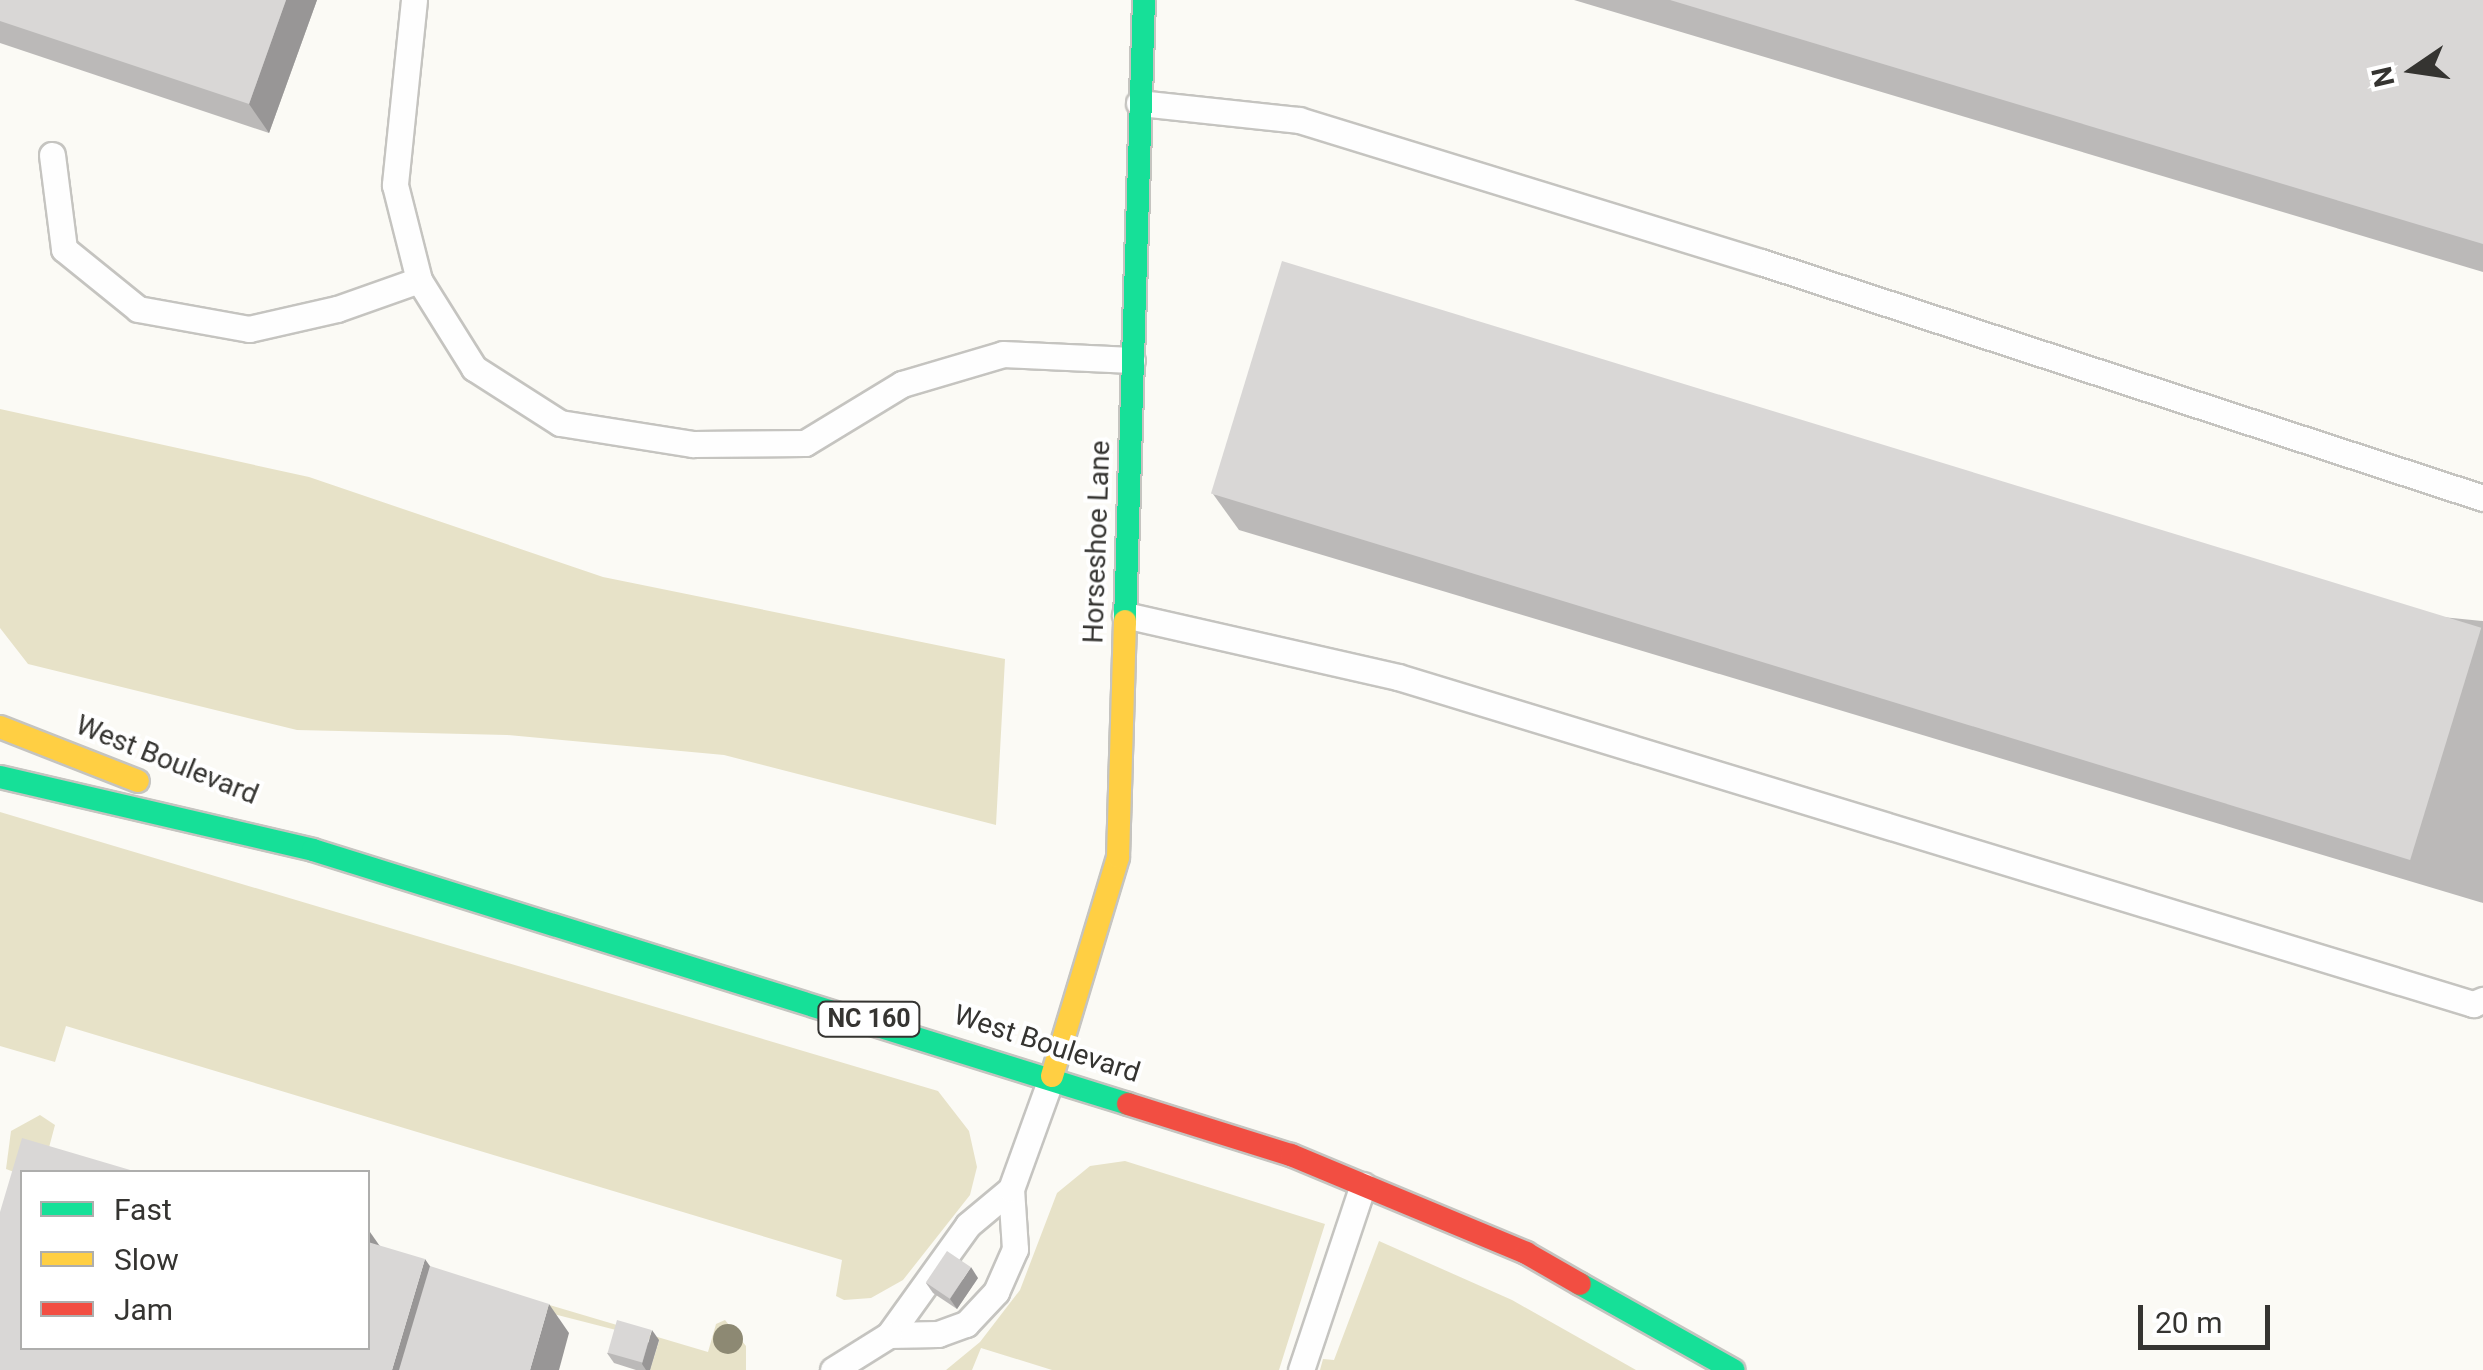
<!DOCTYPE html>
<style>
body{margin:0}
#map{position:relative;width:2483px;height:1370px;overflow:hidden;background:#fbfaf5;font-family:Roboto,sans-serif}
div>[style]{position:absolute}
.green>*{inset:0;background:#e7e2c8}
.roads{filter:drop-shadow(2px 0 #c5c4c0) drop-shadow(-2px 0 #c5c4c0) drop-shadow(0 2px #c5c4c0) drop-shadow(0 -2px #c5c4c0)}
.lane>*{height:25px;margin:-12.5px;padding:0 12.5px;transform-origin:12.5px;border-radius:12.5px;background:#fefefe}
.fast>*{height:22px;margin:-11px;padding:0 11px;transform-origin:11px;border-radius:11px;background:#16e098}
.slow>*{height:22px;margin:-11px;padding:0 11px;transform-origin:11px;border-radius:11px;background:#ffcf43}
.jam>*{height:22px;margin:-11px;padding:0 11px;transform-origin:11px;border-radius:11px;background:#f24e42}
.trees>*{width:30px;height:30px;margin:-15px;border-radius:50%;background:#8d8973}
.wall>*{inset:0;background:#bbb9b8}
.shaded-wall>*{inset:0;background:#989696}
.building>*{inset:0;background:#d9d7d6;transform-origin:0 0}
span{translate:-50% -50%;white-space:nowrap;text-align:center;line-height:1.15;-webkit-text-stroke:8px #fff;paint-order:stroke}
.shield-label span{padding:2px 8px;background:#fff;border:2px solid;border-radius:8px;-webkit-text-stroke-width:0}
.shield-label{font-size:25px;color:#353431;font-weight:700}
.street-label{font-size:28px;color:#353431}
.legend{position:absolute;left:20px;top:1170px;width:350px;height:180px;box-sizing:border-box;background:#fff;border:2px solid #aeaead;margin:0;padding:12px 18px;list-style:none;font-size:30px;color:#353431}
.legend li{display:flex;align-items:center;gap:20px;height:50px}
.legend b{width:50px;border:2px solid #aeaead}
.north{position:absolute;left:2363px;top:20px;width:100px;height:100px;-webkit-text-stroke:8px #fff;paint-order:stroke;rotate:257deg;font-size:28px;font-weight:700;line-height:40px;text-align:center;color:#353431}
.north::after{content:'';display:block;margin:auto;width:35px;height:45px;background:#353431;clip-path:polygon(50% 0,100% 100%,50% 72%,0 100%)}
.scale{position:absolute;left:2138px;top:1305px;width:132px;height:45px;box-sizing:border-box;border:5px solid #353431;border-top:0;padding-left:12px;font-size:30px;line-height:35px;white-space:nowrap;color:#353431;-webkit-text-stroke:8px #fff;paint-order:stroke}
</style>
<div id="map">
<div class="green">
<i style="clip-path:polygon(0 409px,309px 477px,603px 577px,1005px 659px,996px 825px,724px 755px,507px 735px,297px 730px,28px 664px,0 628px)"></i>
<i style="clip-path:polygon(0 812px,938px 1091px,969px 1131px,977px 1167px,970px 1195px,903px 1280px,871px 1298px,844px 1300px,836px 1296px,842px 1260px,66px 1026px,55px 1062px,0 1046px)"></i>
<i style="clip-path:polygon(40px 1115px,55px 1125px,47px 1155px,22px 1175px,6px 1169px,11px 1131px)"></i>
<i style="clip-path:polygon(1125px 1161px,1325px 1224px,1279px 1370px,1052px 1370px,981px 1348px,972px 1370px,946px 1370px,980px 1342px,1020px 1290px,1057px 1193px,1090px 1166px)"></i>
<i style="clip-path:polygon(1379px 1241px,1512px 1300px,1636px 1370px,1320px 1370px,1323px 1359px,1334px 1360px)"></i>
<i style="clip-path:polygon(536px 1301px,708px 1352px,716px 1324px,725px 1320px,746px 1346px,746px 1370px,650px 1370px,659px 1341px,534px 1309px)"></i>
</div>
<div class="roads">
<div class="lane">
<i style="left:414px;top:0;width:186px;rotate:95.9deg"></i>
<i style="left:395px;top:185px;width:98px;rotate:75.8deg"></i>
<i style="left:419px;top:280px;width:104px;rotate:58deg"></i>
<i style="left:474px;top:368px;width:102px;rotate:32.6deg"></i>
<i style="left:560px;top:423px;width:135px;rotate:9deg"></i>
<i style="left:693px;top:444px;width:112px;rotate:-0.5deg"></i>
<i style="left:805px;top:443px;width:114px;rotate:-31.3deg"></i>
<i style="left:902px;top:384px;width:105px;rotate:-16.5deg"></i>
<i style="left:1003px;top:354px;width:129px;rotate:2.7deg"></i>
<i style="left:1139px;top:103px;width:161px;rotate:6.1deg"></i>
<i style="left:1299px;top:120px;width:483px;rotate:17.1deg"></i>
<i style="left:1761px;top:262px;width:760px;rotate:18.1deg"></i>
<i style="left:52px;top:155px;width:95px;rotate:82.7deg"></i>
<i style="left:64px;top:249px;width:95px;rotate:39deg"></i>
<i style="left:138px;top:309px;width:113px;rotate:10.2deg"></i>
<i style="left:249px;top:329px;width:90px;rotate:-12.8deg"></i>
<i style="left:337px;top:309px;width:87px;rotate:-19.5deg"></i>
<i style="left:1125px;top:615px;width:280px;rotate:12.8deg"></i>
<i style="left:1398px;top:677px;width:1124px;rotate:16.92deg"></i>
<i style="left:2473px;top:1004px;width:11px;rotate:-22deg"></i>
<i style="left:1011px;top:1189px;width:56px;rotate:140.1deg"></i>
<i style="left:968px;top:1225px;width:135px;rotate:125.7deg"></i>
<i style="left:889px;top:1335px;width:49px;rotate:-1.2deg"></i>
<i style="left:938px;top:1334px;width:30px;rotate:-20deg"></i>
<i style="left:966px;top:1324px;width:44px;rotate:-46.8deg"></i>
<i style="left:996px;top:1292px;width:47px;rotate:-66.2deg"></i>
<i style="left:1015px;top:1249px;width:60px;rotate:-93.8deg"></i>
<i style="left:1011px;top:1189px;width:120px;rotate:-70.1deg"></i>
<i style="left:833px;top:1370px;width:66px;rotate:-32deg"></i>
<i style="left:1301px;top:1370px;width:195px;rotate:-71.5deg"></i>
</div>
<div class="fast">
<i style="left:1125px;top:621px;width:621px;rotate:-88.25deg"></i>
<i style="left:0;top:777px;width:321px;rotate:13.1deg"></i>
<i style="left:313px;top:850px;width:854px;rotate:17.31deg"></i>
<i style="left:1580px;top:1284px;width:176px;rotate:29.3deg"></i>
</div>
<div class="slow">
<i style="left:0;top:727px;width:148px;rotate:21.4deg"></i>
<i style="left:1052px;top:1076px;width:229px;rotate:-73.2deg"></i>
<i style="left:1118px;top:857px;width:236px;rotate:-88.3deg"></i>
</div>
<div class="jam">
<i style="left:1128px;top:1104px;width:171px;rotate:17.4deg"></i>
<i style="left:1291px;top:1155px;width:255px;rotate:22.6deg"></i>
<i style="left:1526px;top:1253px;width:62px;rotate:29.9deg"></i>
</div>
</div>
<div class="trees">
<i style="left:728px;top:1339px"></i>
</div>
<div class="wall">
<i style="clip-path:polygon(0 0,317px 0,269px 133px,0 43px)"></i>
<i style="clip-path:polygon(1574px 0,2483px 0,2483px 272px)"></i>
<i style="clip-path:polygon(1213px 494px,2483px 621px,2483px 903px,1239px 530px)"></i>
<i style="clip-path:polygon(978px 1278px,957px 1309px,933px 1293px,926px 1283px)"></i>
<i style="clip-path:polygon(659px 1340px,650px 1370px,636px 1370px,614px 1363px,607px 1353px)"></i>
</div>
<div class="shaded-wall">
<i style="clip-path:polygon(286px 0,317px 0,269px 133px,249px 104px)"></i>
<i style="clip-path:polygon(370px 1232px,384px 1252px,370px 1300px,368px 1240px)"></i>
<i style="clip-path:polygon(425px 1259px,450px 1295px,428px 1370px,392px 1370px)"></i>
<i style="clip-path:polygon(971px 1267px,978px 1278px,957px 1309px,950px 1299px)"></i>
<i style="clip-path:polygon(549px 1304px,569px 1333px,559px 1370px,530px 1370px)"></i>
<i style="clip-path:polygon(652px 1330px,659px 1340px,650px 1370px,646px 1370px,642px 1364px)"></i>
</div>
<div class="building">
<i style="clip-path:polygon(0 0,286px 0,249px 104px,0 21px)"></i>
<i style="clip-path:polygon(1670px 0,2483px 0,2483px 244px)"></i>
<i style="left:1282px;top:261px;width:1254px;height:243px;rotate:17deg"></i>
<i style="clip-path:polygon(22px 1138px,137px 1172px,22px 1172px,22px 1348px,368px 1348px,368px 1242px,425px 1259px,392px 1370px,0 1370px,0 1212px)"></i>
<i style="left:947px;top:1251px;width:29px;height:38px;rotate:34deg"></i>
<i style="clip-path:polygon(430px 1266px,549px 1304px,530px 1370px,399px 1370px)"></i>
<i style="left:617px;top:1320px;width:36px;height:34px;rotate:16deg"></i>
</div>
<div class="shield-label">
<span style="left:869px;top:1019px">NC 160</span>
</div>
<div class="street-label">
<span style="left:1097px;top:542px;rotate:-88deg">Horseshoe Lane</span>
<span style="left:167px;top:760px;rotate:22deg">West Boulevard</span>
<span style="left:1047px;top:1044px;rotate:18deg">West Boulevard</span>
</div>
<ul class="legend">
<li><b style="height:12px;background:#16e098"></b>Fast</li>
<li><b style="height:12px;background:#ffcf43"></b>Slow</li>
<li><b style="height:12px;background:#f24e42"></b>Jam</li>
</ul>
<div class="north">N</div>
<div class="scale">20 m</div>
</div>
